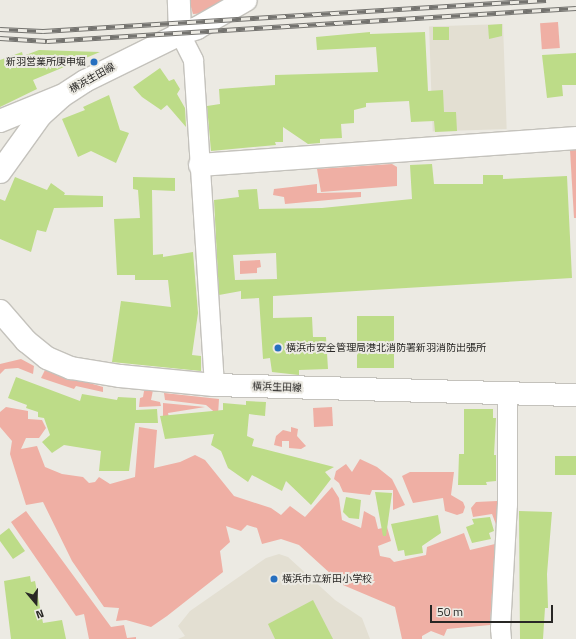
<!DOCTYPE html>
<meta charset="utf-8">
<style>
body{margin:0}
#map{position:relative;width:576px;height:639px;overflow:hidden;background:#eceae3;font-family:"Titillium Web","Noto Sans JP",sans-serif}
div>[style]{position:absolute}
.built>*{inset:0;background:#e3dfd2;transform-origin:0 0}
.green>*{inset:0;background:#efafa4;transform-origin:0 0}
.building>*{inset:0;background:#bddc88;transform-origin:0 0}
.roads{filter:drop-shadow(1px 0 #c4c2bc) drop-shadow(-1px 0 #c4c2bc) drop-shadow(0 1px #c4c2bc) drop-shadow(0 -1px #c4c2bc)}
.minor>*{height:19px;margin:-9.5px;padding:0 9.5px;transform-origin:9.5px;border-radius:9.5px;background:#fff}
.tertiary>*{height:22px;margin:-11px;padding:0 11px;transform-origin:11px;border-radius:11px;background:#fff}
.primary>*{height:22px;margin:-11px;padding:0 11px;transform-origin:11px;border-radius:11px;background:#fff}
.rail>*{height:4.5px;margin-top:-2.25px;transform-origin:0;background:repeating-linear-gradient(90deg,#eceae3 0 9px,#74736f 0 18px);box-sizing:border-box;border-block:1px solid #74736f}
.dots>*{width:11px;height:11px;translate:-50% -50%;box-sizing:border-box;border:2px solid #eceae3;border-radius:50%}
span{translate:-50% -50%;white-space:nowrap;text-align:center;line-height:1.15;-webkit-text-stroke:4px #eceae3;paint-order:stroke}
.poi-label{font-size:10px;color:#282725}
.right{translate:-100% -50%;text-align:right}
.left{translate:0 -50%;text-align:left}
.street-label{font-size:10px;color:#282725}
.north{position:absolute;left:16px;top:583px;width:40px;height:40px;-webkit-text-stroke:3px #eceae3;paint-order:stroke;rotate:161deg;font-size:11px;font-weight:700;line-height:16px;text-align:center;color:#282725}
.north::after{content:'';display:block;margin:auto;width:14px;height:18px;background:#282725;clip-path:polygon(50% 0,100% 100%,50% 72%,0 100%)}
.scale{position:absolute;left:430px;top:605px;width:123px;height:18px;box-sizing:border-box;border:2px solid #282725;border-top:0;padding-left:5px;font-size:12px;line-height:14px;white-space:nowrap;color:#282725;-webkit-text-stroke:3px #eceae3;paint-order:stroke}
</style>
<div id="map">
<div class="built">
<i style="left:503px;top:24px;width:105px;height:74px;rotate:88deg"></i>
<i style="clip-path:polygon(279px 554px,288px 557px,335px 600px,362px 618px,370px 639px,178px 639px,185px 636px,178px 626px,190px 611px,266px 558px)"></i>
</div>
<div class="green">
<i style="clip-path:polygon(189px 0,227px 0,207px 13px,193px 14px)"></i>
<i style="left:558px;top:22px;width:26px;height:18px;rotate:86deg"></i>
<i style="clip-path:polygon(570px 150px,576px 150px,576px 218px,574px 218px)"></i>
<i style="clip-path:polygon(392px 164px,397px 167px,397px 186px,321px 192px,317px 169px)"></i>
<i style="clip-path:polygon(317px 184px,317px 193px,361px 192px,361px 197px,285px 204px,284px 197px,273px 195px,274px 189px)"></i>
<i style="clip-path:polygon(260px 260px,261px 267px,257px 268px,257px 273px,240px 274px,240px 261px)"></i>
<i style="clip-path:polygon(21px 359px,34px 366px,33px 374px,18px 368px,5px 369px,0 374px,0 364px)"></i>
<i style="clip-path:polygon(45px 370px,103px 387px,103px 392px,76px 386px,74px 389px,41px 378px)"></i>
<i style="clip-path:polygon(148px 388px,153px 390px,151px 400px,160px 402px,161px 406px,139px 407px,140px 398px,143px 397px,144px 391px)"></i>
<i style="clip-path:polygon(164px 393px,219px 399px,218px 415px,206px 405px,165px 400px)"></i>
<i style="clip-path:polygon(163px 403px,205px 407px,168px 413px,169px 418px,163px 418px)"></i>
<i style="clip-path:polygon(6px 407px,28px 411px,28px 419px,42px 420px,46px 428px,39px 438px,26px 438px,21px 449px,37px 446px,45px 467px,62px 474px,83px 477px,89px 483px,95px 482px,99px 477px,110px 484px,135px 477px,139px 427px,157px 430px,154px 468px,180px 462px,195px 455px,205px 460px,234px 496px,271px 508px,281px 515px,290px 506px,305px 517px,332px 487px,339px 498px,342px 520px,361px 528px,364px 511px,375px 517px,378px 529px,387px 527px,391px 541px,378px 546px,380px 556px,390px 558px,394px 562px,426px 555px,427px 547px,464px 533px,470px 550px,495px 544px,490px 625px,447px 629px,444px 636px,431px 631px,422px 636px,422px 639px,402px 639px,395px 607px,343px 585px,299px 545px,281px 539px,262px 544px,257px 528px,247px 525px,241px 531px,226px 526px,230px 542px,220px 551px,223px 572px,167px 616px,151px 627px,126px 620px,116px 621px,119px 608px,104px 607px,72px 561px,43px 502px,26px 505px,10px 454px,12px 441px,0 427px,0 412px)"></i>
<i style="left:332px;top:407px;width:19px;height:19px;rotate:87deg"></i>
<i style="clip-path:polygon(291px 427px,298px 429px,297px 436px,306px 446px,301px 449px,289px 448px,289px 441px,282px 441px,282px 447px,274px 445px,276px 436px,283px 430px,291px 432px)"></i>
<i style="clip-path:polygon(360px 459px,377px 467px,392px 479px,405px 505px,393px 510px,393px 490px,372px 490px,370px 495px,343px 492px,339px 483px,334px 479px,336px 471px,346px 464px,352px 472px)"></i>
<i style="clip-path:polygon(410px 472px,454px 472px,451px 495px,463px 502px,465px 507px,463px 513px,457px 515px,445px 511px,443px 498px,413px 503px,402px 476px)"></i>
<i style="clip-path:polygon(497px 501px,497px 527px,492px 514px,473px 517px,471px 508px,476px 502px)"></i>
<i style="clip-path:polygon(26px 511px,111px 627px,124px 625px,127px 638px,136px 637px,136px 639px,89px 639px,84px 614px,76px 616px,11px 522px)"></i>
</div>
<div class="building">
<i style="clip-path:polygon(502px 24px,502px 36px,489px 39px,488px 25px)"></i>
<i style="left:433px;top:27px;width:16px;height:13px"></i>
<i style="clip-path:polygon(370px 32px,370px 34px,425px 32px,428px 91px,443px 90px,444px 112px,456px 112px,457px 131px,435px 132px,434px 121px,411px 122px,409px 101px,366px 103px,366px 107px,354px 110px,354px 123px,341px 124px,342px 138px,320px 139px,320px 143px,308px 144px,283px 127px,283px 142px,275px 142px,276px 145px,211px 151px,207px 106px,220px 104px,219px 89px,275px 85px,275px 75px,378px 72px,376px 47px,317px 50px,316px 37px)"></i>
<i style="clip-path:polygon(39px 50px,100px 52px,33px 80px,37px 89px,0 107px,0 60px,22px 52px,23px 56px)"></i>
<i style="clip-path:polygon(576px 53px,576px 85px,562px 85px,563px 96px,547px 98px,542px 55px)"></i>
<i style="clip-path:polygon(160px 68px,169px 81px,174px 79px,180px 89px,177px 94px,185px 108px,186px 127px,167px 105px,161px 110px,142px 97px,133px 87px)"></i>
<i style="clip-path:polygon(109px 95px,120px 130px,129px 133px,116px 163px,91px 151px,78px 157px,62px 119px,85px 110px,83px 107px)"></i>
<i style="clip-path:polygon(evenodd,432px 164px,434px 184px,483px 184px,483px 175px,503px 175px,503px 179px,567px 176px,572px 278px,273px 296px,273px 318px,312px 317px,313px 337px,326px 337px,328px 369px,299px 370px,299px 375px,272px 372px,270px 358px,263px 359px,259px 298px,241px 299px,241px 291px,219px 295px,214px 200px,239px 197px,238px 190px,257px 189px,259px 209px,322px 208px,412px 199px,410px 165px,432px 164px,276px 253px,277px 279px,235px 280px,233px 255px,276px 253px)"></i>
<i style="clip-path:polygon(15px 177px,47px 190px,51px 183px,65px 193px,64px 195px,103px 196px,103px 207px,54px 208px,46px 232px,37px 230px,31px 252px,0 239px,0 199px,5px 201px)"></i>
<i style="clip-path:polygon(133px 177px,175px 178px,175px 191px,152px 190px,153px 255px,163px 254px,163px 257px,193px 252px,198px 313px,192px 355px,201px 356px,201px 371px,112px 362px,121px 301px,171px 307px,168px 280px,135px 280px,135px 275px,117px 275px,114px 219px,140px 218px,138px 190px,133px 189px)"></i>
<i style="left:394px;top:316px;width:52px;height:37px;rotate:90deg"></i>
<i style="clip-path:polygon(16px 377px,80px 401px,82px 394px,117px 400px,118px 397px,136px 398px,136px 410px,157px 409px,158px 423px,135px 423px,129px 471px,99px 471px,101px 451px,64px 445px,52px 453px,42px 442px,50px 435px,44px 418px,38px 417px,38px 412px,26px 408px,27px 405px,8px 398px)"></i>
<i style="clip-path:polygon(246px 401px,266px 402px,265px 416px,249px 414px,247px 436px,254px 439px,252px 446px,334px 467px,325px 472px,331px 479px,311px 505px,286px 481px,282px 491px,252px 475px,248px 482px,228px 468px,221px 451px,211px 445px,214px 434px,165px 439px,160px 416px,223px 410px,223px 403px,246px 405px)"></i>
<i style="clip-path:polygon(464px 409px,493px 409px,493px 418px,496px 418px,494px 455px,496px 455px,496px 481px,486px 482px,487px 485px,458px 485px,459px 454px,464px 454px)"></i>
<i style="left:555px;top:456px;width:21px;height:19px"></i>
<i style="clip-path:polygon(375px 492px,392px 493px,386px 536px,383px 536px)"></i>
<i style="clip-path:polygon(346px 497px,361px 500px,359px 519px,349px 518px,343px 512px)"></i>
<i style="clip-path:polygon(519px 511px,552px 512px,547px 574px,548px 608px,545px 608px,543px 639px,520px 639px)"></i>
<i style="clip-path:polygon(438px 515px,441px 533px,422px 546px,423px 553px,405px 556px,404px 550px,398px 551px,391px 524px)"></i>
<i style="clip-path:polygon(490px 517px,494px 531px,489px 533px,491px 539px,472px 543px,466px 527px,474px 524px,472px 519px)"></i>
<i style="clip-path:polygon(9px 528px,25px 551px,13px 559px,0 541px,0 535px)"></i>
<i style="clip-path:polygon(30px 576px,31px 582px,35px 581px,43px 623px,62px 620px,66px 639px,11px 639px,4px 581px)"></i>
<i style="clip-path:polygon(313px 600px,333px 639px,275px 639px,268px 624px)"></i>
</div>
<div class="roads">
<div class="minor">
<i style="left:180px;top:34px;width:29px;rotate:63deg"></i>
<i style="left:193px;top:60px;width:326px;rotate:86.3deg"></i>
<i style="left:501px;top:639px;width:11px;rotate:-95deg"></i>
<i style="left:500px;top:628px;width:124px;rotate:-86.8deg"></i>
<i style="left:507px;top:504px;width:110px;rotate:-90deg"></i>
</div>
<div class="tertiary">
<i style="left:180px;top:34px;width:18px;rotate:-19deg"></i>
<i style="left:197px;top:28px;width:56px;rotate:-29.7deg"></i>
<i style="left:0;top:121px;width:66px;rotate:-22.3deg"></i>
<i style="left:200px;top:165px;width:377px;rotate:-4.1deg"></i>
</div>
<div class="primary">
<i style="left:0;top:172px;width:70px;rotate:-54.3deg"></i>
<i style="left:41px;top:115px;width:28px;rotate:-42deg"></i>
<i style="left:62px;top:96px;width:27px;rotate:-33deg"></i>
<i style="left:85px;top:81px;width:106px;rotate:-26.3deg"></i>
<i style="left:180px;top:34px;width:34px;rotate:-92deg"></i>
<i style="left:0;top:311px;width:40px;rotate:49deg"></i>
<i style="left:26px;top:341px;width:27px;rotate:39deg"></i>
<i style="left:47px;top:358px;width:26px;rotate:23deg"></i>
<i style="left:71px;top:368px;width:50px;rotate:9.3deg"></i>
<i style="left:120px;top:376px;width:94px;rotate:5.5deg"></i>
<i style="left:214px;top:385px;width:362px;rotate:1.6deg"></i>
</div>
</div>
<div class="rail">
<i style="left:0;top:29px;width:43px;rotate:2.7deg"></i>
<i style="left:43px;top:31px;width:504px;rotate:-3.53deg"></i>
<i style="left:0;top:38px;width:47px;rotate:3.7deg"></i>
<i style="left:47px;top:41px;width:530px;rotate:-3.57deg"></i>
</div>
<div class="dots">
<i style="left:94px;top:62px;background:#266fbf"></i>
<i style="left:278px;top:348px;background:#266fbf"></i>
<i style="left:274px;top:579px;background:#266fbf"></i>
</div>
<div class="poi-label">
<span class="right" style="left:86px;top:62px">新羽営業所庚申堀</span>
<span class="left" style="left:286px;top:348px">横浜市安全管理局港北消防署新羽消防出張所</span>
<span class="left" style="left:282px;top:579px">横浜市立新田小学校</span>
</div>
<div class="street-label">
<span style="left:92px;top:78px;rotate:-29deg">横浜生田線</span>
<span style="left:277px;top:387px;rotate:2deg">横浜生田線</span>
</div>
<div class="north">N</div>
<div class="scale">50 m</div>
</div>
